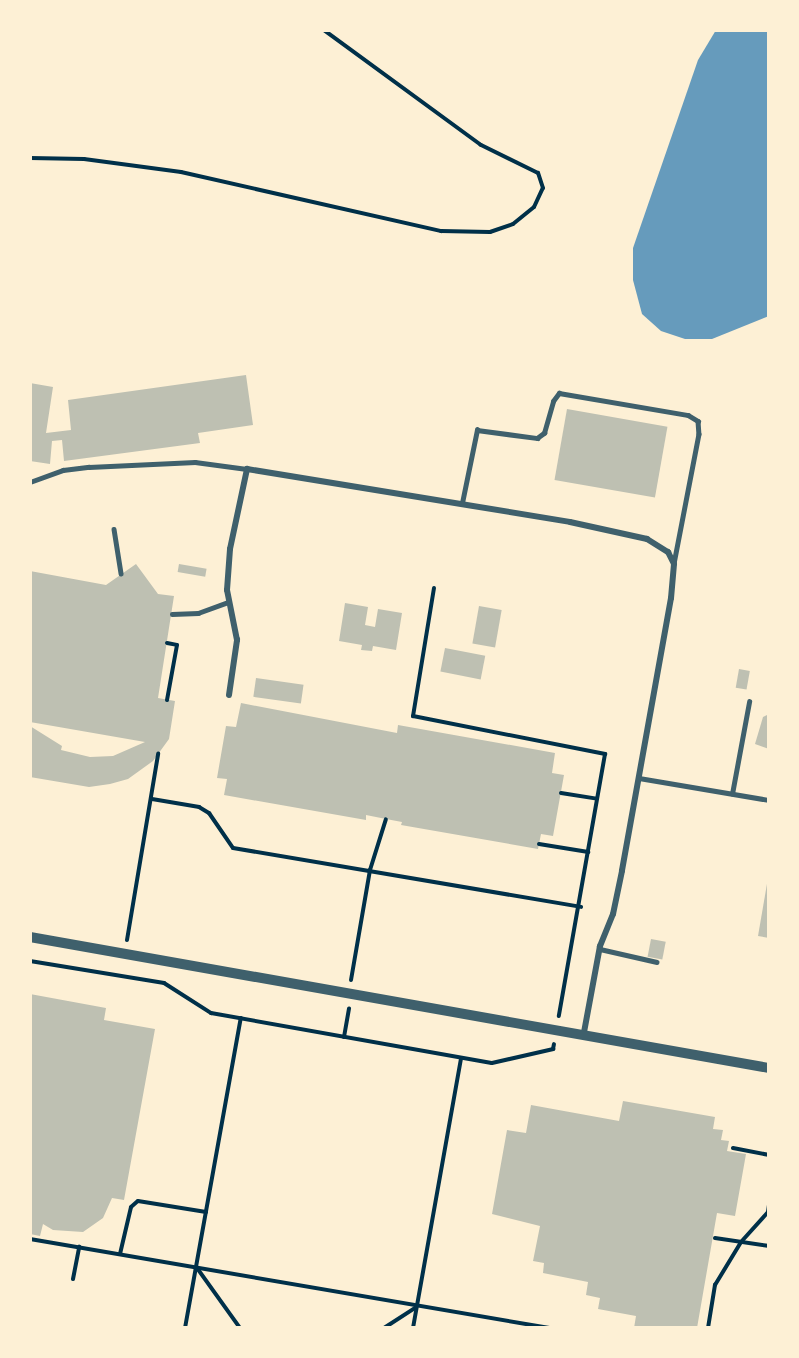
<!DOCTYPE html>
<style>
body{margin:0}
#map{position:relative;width:799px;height:1358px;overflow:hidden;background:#fdf0d5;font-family:Commissioner,sans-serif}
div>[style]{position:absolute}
.water>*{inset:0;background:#669bbc}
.building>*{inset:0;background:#bec0b2;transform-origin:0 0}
.path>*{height:4px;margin:-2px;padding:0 2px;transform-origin:2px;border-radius:2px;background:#003049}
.service>*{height:4.5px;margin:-2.25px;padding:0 2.25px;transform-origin:2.25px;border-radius:2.25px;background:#3f606c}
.minor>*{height:6px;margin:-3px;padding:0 3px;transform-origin:3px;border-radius:3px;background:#3f606c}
.tertiary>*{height:10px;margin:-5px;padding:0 5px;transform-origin:5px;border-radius:5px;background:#3f606c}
span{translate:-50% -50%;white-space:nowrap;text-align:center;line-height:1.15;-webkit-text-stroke:4.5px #fdf0d5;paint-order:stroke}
.frame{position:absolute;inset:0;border:32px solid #fdf0d5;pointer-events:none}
</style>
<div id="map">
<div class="water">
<i style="clip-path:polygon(716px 30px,769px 30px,769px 316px,712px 339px,685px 339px,661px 331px,642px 314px,633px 280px,633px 248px,698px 60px)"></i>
</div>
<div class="building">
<i style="clip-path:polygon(246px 375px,253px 425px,198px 433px,200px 443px,64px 461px,62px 440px,52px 441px,50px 464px,30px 461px,30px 383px,53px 387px,46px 433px,71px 430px,68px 400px)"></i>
<i style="left:567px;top:409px;width:102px;height:72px;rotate:10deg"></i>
<i style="clip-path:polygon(136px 564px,158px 594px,174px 596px,158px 698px,175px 701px,169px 739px,153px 761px,128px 779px,110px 784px,89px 787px,30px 777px,30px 726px,62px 746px,61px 750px,90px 757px,113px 756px,145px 742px,30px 722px,30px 571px,106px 585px)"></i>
<i style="left:179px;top:564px;width:28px;height:8px;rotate:10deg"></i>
<i style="clip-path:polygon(345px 603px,368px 607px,365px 625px,375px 627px,378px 609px,402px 613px,396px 650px,373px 646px,372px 651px,361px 650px,362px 645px,339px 641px)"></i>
<i style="left:479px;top:606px;width:23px;height:38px;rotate:10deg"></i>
<i style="left:445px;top:648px;width:41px;height:24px;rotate:11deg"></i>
<i style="left:739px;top:669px;width:11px;height:19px;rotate:10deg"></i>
<i style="left:256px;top:678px;width:48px;height:19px;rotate:8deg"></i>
<i style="clip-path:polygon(241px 703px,397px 733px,398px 725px,555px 753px,552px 773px,564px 775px,553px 836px,541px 834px,538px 849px,401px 825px,402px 822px,386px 819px,366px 815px,366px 820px,224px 795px,227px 779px,217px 778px,226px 726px,236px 727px)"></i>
<i style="clip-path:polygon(767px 715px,769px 718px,769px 749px,755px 744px,763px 717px)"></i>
<i style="clip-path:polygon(768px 878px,769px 878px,769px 938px,758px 936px)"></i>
<i style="left:651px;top:939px;width:15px;height:18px;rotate:11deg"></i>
<i style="clip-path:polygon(30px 994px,106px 1008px,104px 1020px,155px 1029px,124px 1200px,112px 1198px,103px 1218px,83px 1232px,53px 1230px,43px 1224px,40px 1236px,30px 1234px)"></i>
<i style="clip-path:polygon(623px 1101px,715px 1117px,713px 1129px,723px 1130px,721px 1140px,729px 1141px,727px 1151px,746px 1154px,735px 1216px,717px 1213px,697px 1328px,634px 1328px,636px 1316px,598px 1309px,600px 1298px,586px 1295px,588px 1282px,543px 1273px,544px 1263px,533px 1261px,540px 1226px,492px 1214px,507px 1130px,526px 1133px,531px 1105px,619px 1121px)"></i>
</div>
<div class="path">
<i style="left:30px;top:158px;width:54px;rotate:1.1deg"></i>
<i style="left:84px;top:159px;width:98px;rotate:7.6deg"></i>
<i style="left:181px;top:172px;width:267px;rotate:12.8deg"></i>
<i style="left:441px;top:231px;width:49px;rotate:1.2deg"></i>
<i style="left:490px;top:232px;width:24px;rotate:-19deg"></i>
<i style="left:513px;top:224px;width:27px;rotate:-39deg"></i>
<i style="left:534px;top:207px;width:21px;rotate:-65deg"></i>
<i style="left:543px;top:188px;width:16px;rotate:-108deg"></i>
<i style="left:538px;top:173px;width:64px;rotate:-153.8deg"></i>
<i style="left:481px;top:145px;width:195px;rotate:-143.8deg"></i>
<i style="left:434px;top:588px;width:130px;rotate:99.3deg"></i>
<i style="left:413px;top:716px;width:196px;rotate:11.2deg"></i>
<i style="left:605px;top:754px;width:266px;rotate:100deg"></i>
<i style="left:167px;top:643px;width:10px;rotate:11deg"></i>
<i style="left:177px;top:645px;width:56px;rotate:100.3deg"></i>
<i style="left:561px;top:793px;width:36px;rotate:9deg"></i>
<i style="left:152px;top:799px;width:48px;rotate:9.7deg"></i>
<i style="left:199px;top:807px;width:12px;rotate:31deg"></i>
<i style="left:209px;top:813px;width:42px;rotate:55.6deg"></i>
<i style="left:233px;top:848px;width:353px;rotate:9.6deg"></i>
<i style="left:539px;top:844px;width:50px;rotate:9.3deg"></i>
<i style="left:127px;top:940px;width:189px;rotate:-80.5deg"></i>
<i style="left:30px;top:961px;width:136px;rotate:9.3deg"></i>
<i style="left:164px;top:983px;width:56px;rotate:32.6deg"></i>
<i style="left:211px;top:1013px;width:285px;rotate:10.1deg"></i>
<i style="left:492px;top:1063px;width:63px;rotate:-12.9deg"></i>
<i style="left:553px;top:1049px;width:5px;rotate:-79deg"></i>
<i style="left:351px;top:980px;width:112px;rotate:-80.2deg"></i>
<i style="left:370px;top:870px;width:53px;rotate:-72.6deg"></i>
<i style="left:344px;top:1037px;width:29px;rotate:-80deg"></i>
<i style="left:733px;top:1148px;width:37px;rotate:11deg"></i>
<i style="left:715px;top:1238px;width:55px;rotate:8.4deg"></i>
<i style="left:30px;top:1239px;width:527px;rotate:9.73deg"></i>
<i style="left:120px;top:1254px;width:48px;rotate:-76.8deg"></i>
<i style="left:131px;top:1207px;width:9px;rotate:-41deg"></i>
<i style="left:138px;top:1201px;width:69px;rotate:9.2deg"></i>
<i style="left:197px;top:1268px;width:74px;rotate:54.4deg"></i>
<i style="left:73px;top:1279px;width:33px;rotate:-79deg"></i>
<i style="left:185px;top:1328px;width:315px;rotate:-79.8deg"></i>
<i style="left:384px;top:1328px;width:38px;rotate:-33deg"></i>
<i style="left:413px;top:1328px;width:274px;rotate:-79.9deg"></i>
<i style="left:708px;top:1328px;width:44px;rotate:-80.8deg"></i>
<i style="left:715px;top:1285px;width:50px;rotate:-58.8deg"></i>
<i style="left:741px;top:1242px;width:40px;rotate:-48deg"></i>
<i style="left:768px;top:1212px;width:7px;rotate:-82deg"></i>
</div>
<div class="service">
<i style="left:30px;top:482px;width:35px;rotate:-20deg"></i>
<i style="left:63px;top:470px;width:26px;rotate:-7deg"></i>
<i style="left:89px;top:467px;width:106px;rotate:-2.7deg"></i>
<i style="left:195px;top:462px;width:52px;rotate:7.7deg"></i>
<i style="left:462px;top:503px;width:75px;rotate:-78.4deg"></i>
<i style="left:477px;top:430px;width:61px;rotate:7.6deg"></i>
<i style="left:537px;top:438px;width:9px;rotate:-36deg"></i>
<i style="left:544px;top:433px;width:33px;rotate:-74deg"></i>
<i style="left:553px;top:401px;width:10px;rotate:-53deg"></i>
<i style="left:559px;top:393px;width:131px;rotate:9.7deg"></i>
<i style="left:688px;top:415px;width:12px;rotate:31deg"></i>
<i style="left:698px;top:421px;width:13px;rotate:86deg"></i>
<i style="left:699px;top:434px;width:132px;rotate:100.9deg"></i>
<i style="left:114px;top:529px;width:45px;rotate:81deg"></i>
<i style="left:172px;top:614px;width:26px;rotate:-2deg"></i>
<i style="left:198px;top:613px;width:32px;rotate:-20deg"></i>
<i style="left:639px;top:778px;width:132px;rotate:9.6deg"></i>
<i style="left:732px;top:794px;width:94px;rotate:-79.5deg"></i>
<i style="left:600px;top:949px;width:58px;rotate:12.8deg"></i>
</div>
<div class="minor">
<i style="left:229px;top:695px;width:56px;rotate:-81.7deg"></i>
<i style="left:237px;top:640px;width:51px;rotate:-101.3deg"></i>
<i style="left:227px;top:590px;width:41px;rotate:-85.8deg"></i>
<i style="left:230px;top:549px;width:82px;rotate:-78deg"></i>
<i style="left:247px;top:469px;width:327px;rotate:9.3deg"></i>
<i style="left:570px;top:522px;width:79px;rotate:12.4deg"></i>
<i style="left:647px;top:539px;width:25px;rotate:32deg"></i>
<i style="left:668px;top:552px;width:13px;rotate:63deg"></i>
<i style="left:674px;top:564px;width:34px;rotate:95deg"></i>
<i style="left:671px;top:598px;width:277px;rotate:100.2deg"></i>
<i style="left:622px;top:871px;width:44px;rotate:101.8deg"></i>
<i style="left:613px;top:914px;width:35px;rotate:112deg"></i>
<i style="left:600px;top:946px;width:87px;rotate:100.5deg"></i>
</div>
<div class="tertiary">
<i style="left:30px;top:937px;width:751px;rotate:10.05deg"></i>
</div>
<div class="frame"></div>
</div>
